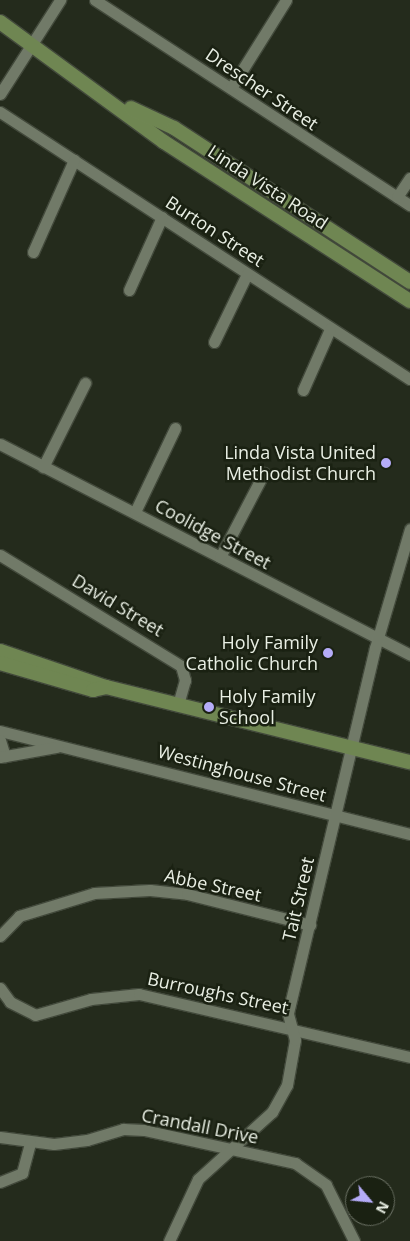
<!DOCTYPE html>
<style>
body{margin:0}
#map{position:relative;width:410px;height:1241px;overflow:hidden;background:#242b1c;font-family:"Open Sans",sans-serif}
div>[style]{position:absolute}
.roads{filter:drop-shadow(1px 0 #42493b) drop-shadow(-1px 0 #42493b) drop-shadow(0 1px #42493b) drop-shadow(0 -1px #42493b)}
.minor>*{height:11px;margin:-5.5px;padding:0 5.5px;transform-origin:5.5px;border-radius:5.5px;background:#717a68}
.major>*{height:14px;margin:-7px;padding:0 7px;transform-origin:7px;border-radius:7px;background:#6f8652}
.dots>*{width:14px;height:14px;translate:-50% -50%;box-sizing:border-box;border:2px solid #1a2112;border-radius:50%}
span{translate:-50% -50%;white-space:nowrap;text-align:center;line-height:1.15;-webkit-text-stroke:5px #1a2112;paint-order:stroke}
.street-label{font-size:18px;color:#e9efe4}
.poi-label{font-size:18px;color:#e9efe4}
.right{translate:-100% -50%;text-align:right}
.left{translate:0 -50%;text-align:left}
.north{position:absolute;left:345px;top:1176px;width:50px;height:50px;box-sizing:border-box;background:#1a2112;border:1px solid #6d7366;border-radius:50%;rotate:118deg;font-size:14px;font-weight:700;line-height:20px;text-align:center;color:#e9efe4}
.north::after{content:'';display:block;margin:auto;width:18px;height:22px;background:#b5acf8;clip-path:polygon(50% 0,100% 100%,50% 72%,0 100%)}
</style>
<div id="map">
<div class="roads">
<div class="minor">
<i style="left:95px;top:0;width:376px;rotate:33.1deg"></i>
<i style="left:231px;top:88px;width:104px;rotate:-58deg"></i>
<i style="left:0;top:94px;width:112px;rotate:-57.4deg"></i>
<i style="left:0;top:112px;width:489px;rotate:33.1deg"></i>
<i style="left:397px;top:197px;width:23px;rotate:-56deg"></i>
<i style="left:33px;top:252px;width:101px;rotate:-66deg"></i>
<i style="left:129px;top:290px;width:80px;rotate:-65.7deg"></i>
<i style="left:214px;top:342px;width:76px;rotate:-64.1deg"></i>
<i style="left:303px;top:390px;width:67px;rotate:-66.1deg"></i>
<i style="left:0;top:444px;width:461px;rotate:27.2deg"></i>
<i style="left:43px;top:467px;width:94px;rotate:-63.4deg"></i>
<i style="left:135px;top:512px;width:93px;rotate:-64.5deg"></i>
<i style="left:0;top:555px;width:212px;rotate:31.5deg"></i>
<i style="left:181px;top:666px;width:15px;rotate:74deg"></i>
<i style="left:185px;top:680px;width:26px;rotate:106deg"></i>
<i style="left:220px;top:557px;width:95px;rotate:-62.4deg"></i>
<i style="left:0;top:731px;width:423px;rotate:14.1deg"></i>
<i style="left:0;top:740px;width:17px;rotate:73deg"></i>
<i style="left:0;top:757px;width:58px;rotate:-10deg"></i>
<i style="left:0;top:936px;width:28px;rotate:-46deg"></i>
<i style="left:19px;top:916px;width:78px;rotate:-17deg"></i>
<i style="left:94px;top:893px;width:56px;rotate:-3.1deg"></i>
<i style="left:150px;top:890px;width:37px;rotate:6deg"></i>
<i style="left:187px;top:894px;width:127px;rotate:14.1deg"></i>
<i style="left:0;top:988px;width:17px;rotate:54deg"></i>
<i style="left:10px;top:1002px;width:28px;rotate:27deg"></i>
<i style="left:35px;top:1015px;width:58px;rotate:-15.9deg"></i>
<i style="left:91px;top:999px;width:48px;rotate:-5.9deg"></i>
<i style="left:139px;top:994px;width:278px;rotate:13.1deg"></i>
<i style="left:0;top:1137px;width:54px;rotate:7.4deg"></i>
<i style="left:54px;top:1144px;width:33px;rotate:-7deg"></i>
<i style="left:87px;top:1140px;width:38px;rotate:-17deg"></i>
<i style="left:123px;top:1129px;width:21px;rotate:3deg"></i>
<i style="left:144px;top:1130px;width:155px;rotate:12.3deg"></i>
<i style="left:295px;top:1163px;width:38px;rotate:35deg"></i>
<i style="left:326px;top:1185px;width:63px;rotate:63.4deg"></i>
<i style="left:0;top:1182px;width:24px;rotate:-22deg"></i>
<i style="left:22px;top:1173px;width:31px;rotate:-75deg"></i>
<i style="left:169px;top:1241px;width:68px;rotate:-64.9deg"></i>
<i style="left:198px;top:1179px;width:100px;rotate:-42.2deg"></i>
<i style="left:272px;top:1112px;width:31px;rotate:-61deg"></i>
<i style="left:287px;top:1085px;width:46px;rotate:-79.9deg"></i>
<i style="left:295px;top:1040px;width:28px;rotate:-105deg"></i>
<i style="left:288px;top:1013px;width:375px;rotate:-76.6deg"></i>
<i style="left:375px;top:648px;width:124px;rotate:-73.6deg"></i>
</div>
<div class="major">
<i style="left:0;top:22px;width:203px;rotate:36.2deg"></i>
<i style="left:164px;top:142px;width:293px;rotate:32.9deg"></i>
<i style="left:131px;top:108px;width:47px;rotate:24.9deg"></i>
<i style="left:174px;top:128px;width:282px;rotate:33.1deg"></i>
<i style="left:0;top:651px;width:112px;rotate:18.8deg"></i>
<i style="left:106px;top:687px;width:313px;rotate:13.9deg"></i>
<i style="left:0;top:663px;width:97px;rotate:16.2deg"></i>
<i style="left:93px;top:690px;width:13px;rotate:-13deg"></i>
</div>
</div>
<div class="dots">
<i style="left:386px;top:463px;background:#b5acf8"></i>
<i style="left:328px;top:653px;background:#b5acf8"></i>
<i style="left:209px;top:707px;background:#b5acf8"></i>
</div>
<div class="street-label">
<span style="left:262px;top:89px;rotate:34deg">Drescher Street</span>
<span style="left:268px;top:187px;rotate:33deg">Linda Vista Road</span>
<span style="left:215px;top:231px;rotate:33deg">Burton Street</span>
<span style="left:213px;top:534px;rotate:28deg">Coolidge Street</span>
<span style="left:118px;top:605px;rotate:31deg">David Street</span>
<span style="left:242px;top:773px;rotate:15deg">Westinghouse Street</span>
<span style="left:213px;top:885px;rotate:12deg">Abbe Street</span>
<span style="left:298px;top:899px;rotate:-77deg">Tait Street</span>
<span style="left:218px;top:993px;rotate:12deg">Burroughs Street</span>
<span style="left:200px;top:1126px;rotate:11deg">Crandall Drive</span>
</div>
<div class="poi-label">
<span class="right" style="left:376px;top:463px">Linda Vista United<br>Methodist Church</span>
<span class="right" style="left:318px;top:653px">Holy Family<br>Catholic Church</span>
<span class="left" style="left:219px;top:707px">Holy Family<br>School</span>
</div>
<div class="north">N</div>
</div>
